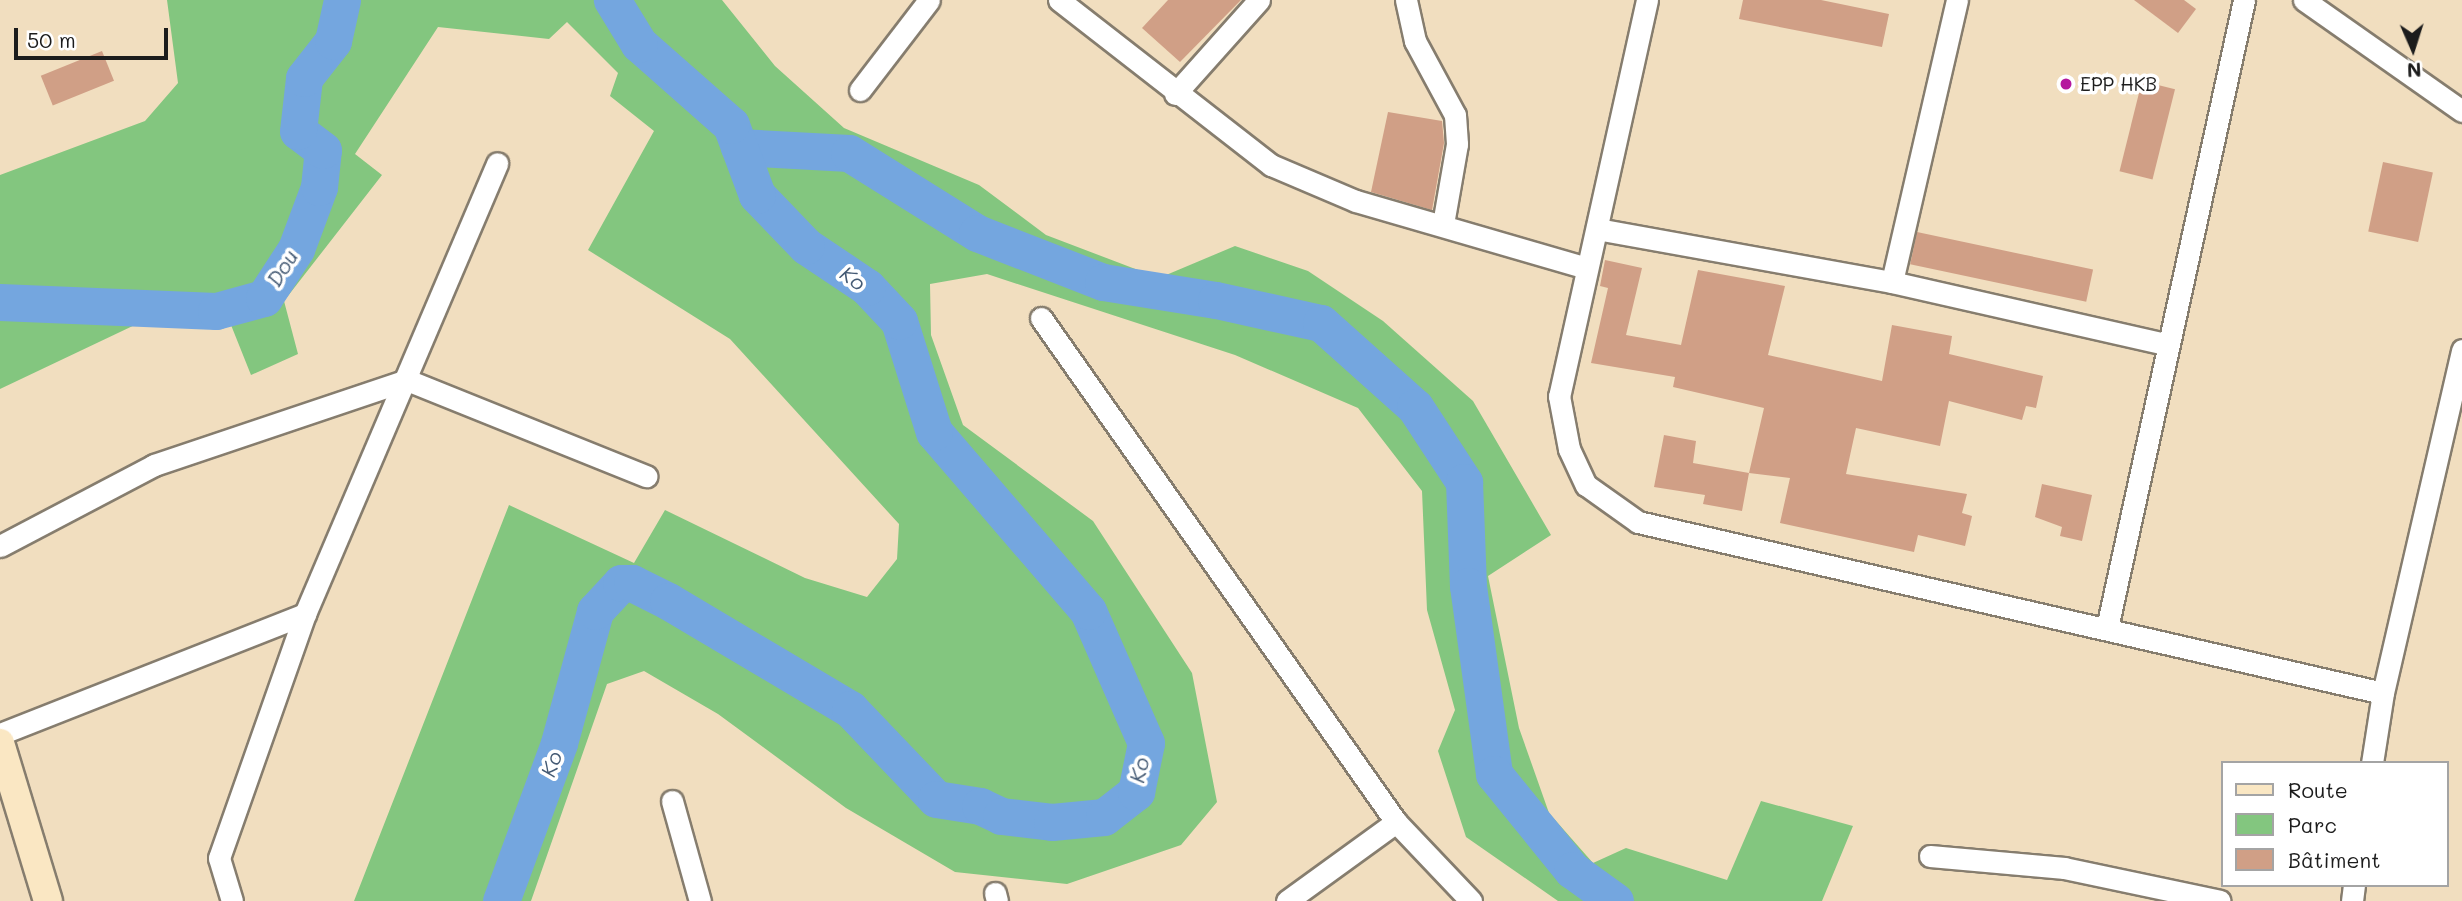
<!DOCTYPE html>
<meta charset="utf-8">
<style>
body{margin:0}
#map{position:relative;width:2462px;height:901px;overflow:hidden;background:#f1debf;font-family:Mali,sans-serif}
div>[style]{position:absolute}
.green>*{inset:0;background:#83c67f}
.river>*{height:37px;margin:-18.5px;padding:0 18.5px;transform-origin:18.5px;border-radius:18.5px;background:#74a6df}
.building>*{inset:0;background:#d09f86;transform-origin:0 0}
.roads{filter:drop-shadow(2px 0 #867d6e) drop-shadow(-2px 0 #867d6e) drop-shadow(0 2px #867d6e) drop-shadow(0 -2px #867d6e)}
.street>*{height:21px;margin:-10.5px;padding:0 10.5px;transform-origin:10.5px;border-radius:10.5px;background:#fff}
.secondary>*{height:28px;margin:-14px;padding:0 14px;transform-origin:14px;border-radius:14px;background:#fae7c3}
.dots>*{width:19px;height:19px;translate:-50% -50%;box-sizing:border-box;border:4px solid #fff;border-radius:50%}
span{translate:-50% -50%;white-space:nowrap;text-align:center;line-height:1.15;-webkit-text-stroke:7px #fff;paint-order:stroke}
.poi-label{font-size:19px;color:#1c1c1c}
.left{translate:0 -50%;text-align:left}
.water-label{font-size:21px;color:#445a74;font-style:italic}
.legend{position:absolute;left:2221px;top:761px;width:228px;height:126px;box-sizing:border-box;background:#fff;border:2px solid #a4a4a4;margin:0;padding:9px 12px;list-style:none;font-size:21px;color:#1c1c1c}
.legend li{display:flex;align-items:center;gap:14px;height:35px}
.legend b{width:35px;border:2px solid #a4a4a4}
.north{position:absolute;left:2378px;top:14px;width:70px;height:70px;-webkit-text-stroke:5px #fff;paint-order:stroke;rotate:177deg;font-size:19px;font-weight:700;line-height:28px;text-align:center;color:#1c1c1c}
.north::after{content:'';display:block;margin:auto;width:24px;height:32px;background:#1c1c1c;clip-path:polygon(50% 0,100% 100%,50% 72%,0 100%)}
.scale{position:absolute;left:14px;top:28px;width:154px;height:32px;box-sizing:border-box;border:4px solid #1c1c1c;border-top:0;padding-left:9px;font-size:21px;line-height:24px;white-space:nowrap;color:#1c1c1c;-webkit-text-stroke:5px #fff;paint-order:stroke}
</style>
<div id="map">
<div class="green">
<i style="clip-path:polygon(167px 0,722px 0,775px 66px,844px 128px,979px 185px,1046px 235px,1159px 278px,1235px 246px,1308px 271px,1383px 321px,1473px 401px,1551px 535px,1488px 576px,1519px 728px,1549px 813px,1593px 863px,1626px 848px,1727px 880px,1761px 801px,1853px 826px,1822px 901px,1558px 901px,1466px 837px,1438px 751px,1455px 710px,1427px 610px,1422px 491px,1358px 408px,1235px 355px,987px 274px,930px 284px,931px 335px,963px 425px,1093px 521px,1192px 673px,1217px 802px,1181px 845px,1067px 884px,955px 872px,846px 808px,718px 714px,644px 671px,607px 684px,531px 901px,354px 901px,509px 505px,634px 563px,665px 510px,805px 578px,867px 597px,897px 559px,899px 524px,730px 339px,588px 250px,654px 131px,610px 96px,618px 73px,567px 22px,549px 39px,438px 27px,355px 154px,382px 175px,284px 301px,298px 354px,251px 375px,229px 320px,139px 323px,0 389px,0 175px,145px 121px,178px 83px)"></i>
</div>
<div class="river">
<i style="left:739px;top:147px;width:110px;rotate:3.1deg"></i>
<i style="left:849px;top:153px;width:151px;rotate:32deg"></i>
<i style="left:977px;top:233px;width:135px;rotate:21.3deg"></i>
<i style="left:1103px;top:282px;width:114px;rotate:9.1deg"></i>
<i style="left:1216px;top:300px;width:107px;rotate:12.4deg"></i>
<i style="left:1321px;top:323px;width:126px;rotate:41.8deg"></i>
<i style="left:1415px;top:407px;width:90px;rotate:56.8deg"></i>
<i style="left:1464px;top:482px;width:104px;rotate:87.8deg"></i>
<i style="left:1468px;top:586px;width:190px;rotate:82.1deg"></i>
<i style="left:1494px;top:774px;width:124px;rotate:50.9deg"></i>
<i style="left:1572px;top:870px;width:53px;rotate:35.8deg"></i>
<i style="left:0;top:302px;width:216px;rotate:2.4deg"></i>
<i style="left:216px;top:311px;width:50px;rotate:-15.2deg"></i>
<i style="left:264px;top:298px;width:59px;rotate:-56.9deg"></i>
<i style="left:296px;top:249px;width:66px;rotate:-69.6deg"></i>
<i style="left:319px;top:187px;width:37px;rotate:-84deg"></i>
<i style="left:323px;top:150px;width:31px;rotate:-143deg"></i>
<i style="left:298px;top:131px;width:53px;rotate:-83.5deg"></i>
<i style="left:304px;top:78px;width:47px;rotate:-51.9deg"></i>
<i style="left:333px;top:41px;width:42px;rotate:-77.6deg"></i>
<i style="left:501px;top:901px;width:168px;rotate:-69.8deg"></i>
<i style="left:559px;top:743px;width:137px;rotate:-74.7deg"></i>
<i style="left:595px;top:611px;width:38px;rotate:-47deg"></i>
<i style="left:621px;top:583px;width:11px"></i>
<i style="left:632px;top:583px;width:40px;rotate:26.6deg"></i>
<i style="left:668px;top:601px;width:212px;rotate:30.7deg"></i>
<i style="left:850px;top:709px;width:124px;rotate:46.3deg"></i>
<i style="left:936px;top:799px;width:45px;rotate:9deg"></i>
<i style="left:980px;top:806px;width:23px;rotate:25deg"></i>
<i style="left:1001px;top:816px;width:51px;rotate:6.7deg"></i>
<i style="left:1052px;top:822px;width:52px;rotate:-5.5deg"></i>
<i style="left:1104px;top:817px;width:41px;rotate:-38deg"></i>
<i style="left:1136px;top:792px;width:50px;rotate:-78.5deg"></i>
<i style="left:1146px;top:743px;width:144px;rotate:-113.7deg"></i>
<i style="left:1088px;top:611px;width:236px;rotate:-130.7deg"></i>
<i style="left:934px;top:432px;width:116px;rotate:-107.5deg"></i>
<i style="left:899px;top:321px;width:47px;rotate:-133.3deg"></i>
<i style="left:867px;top:287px;width:73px;rotate:-146.1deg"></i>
<i style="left:806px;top:246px;width:71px;rotate:-133.9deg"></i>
<i style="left:757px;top:195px;width:75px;rotate:-110.4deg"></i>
<i style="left:731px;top:125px;width:123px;rotate:-138.6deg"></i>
<i style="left:639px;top:44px;width:52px;rotate:-121.5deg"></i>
</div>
<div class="building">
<i style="clip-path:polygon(1168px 0,1241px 0,1180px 62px,1142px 28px)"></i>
<i style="clip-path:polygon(1743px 0,1821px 0,1889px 14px,1882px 47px,1739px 19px)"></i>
<i style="clip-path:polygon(2134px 0,2184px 0,2196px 9px,2178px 33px)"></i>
<i style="left:102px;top:51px;width:32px;height:66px;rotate:68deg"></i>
<i style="left:2142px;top:81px;width:34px;height:93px;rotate:14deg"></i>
<i style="clip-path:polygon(1388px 112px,1442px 121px,1444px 143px,1432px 210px,1371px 192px)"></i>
<i style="left:2383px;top:162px;width:51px;height:71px;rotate:12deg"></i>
<i style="left:1917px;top:232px;width:180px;height:33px;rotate:12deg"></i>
<i style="clip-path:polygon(1605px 260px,1642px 268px,1626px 335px,1681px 345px,1698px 270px,1785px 286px,1768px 355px,1882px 381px,1892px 325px,1952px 336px,1949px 354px,2043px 376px,2036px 408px,2026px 406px,2022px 420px,1949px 401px,1940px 446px,1856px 428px,1846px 474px,1967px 494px,1962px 513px,1972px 516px,1965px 546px,1918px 535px,1914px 552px,1780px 523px,1790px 478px,1749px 473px,1764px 408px,1673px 387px,1675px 377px,1591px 363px,1608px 288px,1600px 286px)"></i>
<i style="clip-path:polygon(1664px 435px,1696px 441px,1693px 463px,1749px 473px,1742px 511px,1703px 504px,1705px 495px,1654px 487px)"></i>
<i style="clip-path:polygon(2042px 484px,2092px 495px,2082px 541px,2060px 536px,2062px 527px,2035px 517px)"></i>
</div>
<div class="roads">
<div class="street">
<i style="left:1059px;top:0;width:269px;rotate:37.9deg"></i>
<i style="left:1271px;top:165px;width:92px;rotate:23deg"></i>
<i style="left:1356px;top:201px;width:240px;rotate:16.2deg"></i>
<i style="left:1406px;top:0;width:42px;rotate:77.6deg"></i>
<i style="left:1415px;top:41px;width:84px;rotate:61.6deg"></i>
<i style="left:1455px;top:115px;width:29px;rotate:86deg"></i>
<i style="left:1457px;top:144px;width:81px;rotate:99.9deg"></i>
<i style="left:1647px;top:0;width:406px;rotate:102.5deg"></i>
<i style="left:1559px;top:396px;width:54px;rotate:79.3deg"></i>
<i style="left:1569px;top:449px;width:40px;rotate:65deg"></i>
<i style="left:1586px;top:485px;width:64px;rotate:35.4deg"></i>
<i style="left:1638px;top:522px;width:764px;rotate:12.93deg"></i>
<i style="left:1957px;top:0;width:289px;rotate:103deg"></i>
<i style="left:1892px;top:282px;width:281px;rotate:12.8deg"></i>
<i style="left:2304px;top:0;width:193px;rotate:35.1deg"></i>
<i style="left:860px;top:90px;width:113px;rotate:-52.5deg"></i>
<i style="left:1175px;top:94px;width:126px;rotate:-48.2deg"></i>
<i style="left:1597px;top:229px;width:300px;rotate:10.2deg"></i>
<i style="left:1041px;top:318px;width:616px;rotate:54.84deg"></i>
<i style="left:1396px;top:822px;width:109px;rotate:46.5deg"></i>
<i style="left:0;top:546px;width:174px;rotate:-27.7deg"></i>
<i style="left:154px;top:465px;width:267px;rotate:-18.6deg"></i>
<i style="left:407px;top:380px;width:258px;rotate:21.9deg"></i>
<i style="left:2107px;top:628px;width:643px;rotate:-77.69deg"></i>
<i style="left:0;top:734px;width:328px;rotate:-21.5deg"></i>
<i style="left:2372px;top:763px;width:71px;rotate:-81.1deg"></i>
<i style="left:2383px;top:693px;width:352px;rotate:-77deg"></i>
<i style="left:672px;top:801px;width:104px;rotate:74.4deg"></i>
<i style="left:1930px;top:856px;width:135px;rotate:5.1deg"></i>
<i style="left:2064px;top:868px;width:159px;rotate:11.9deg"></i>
<i style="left:995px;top:893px;width:8px;rotate:76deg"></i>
<i style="left:232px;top:901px;width:45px;rotate:-106.8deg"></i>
<i style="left:219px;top:858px;width:259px;rotate:-70.6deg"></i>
<i style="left:305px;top:614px;width:490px;rotate:-66.9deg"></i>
<i style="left:1287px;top:901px;width:135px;rotate:-35.9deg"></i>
<i style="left:2352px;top:901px;width:16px;rotate:-83deg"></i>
</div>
<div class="secondary">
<i style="left:0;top:743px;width:165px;rotate:73.1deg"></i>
</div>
</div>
<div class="dots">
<i style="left:2066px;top:84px;background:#b5179e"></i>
</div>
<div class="poi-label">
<span class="left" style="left:2080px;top:84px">EPP HKB</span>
</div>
<div class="water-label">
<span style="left:282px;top:268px;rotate:-58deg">Dou</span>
<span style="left:853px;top:278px;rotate:36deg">Ko</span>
<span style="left:551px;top:764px;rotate:-70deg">Ko</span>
<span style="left:1139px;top:770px;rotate:-77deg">Ko</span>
</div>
<ul class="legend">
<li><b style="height:9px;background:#fae7c3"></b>Route</li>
<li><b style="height:19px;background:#83c67f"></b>Parc</li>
<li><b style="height:19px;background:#d09f86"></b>Bâtiment</li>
</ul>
<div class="north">N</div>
<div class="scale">50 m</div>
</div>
